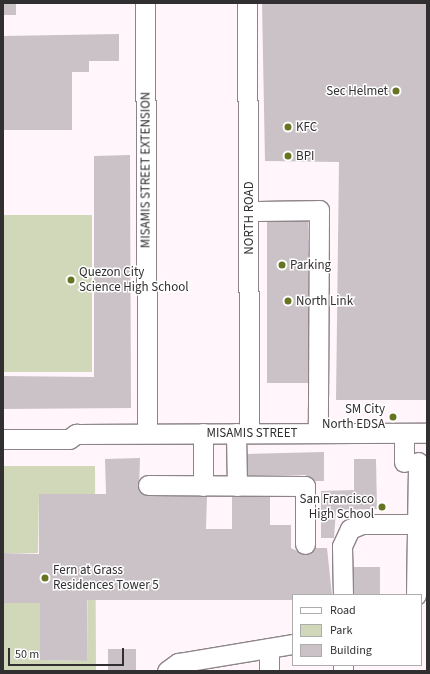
<!DOCTYPE html>
<style>
body{margin:0}
#map{position:relative;width:430px;height:674px;overflow:hidden;background:#fff5fb;font-family:"Source Sans 3",sans-serif}
div>[style]{position:absolute}
.green>*{inset:0;background:#d0d8b9;transform-origin:0 0}
.building>*{inset:0;background:#cbc2c7;transform-origin:0 0}
.roads{filter:drop-shadow(1px 0 #8c8489) drop-shadow(-1px 0 #8c8489) drop-shadow(0 1px #8c8489) drop-shadow(0 -1px #8c8489)}
.minor>*{height:19px;margin:-9.5px;padding:0 9.5px;transform-origin:9.5px;border-radius:9.5px;background:#fff}
.dots>*{width:11px;height:11px;translate:-50% -50%;box-sizing:border-box;border:2px solid #fff;border-radius:50%}
span{translate:-50% -50%;white-space:nowrap;text-align:center;line-height:1.15;-webkit-text-stroke:3px #fff;paint-order:stroke}
.poi-label{font-size:13px;color:#322f31}
.right{translate:-100% -50%;text-align:right}
.left{translate:0 -50%;text-align:left}
.street-label{font-size:13px;color:#322f31}
.frame{position:absolute;inset:0;border:4px solid #322f31;pointer-events:none}
.legend{position:absolute;left:292px;top:594px;width:130px;height:72px;box-sizing:border-box;background:#fff;border:1px solid #adacad;margin:0;padding:5px 7px;list-style:none;font-size:12px;color:#322f31}
.legend li{display:flex;align-items:center;gap:8px;height:20px}
.legend b{width:20px;border:1px solid #adacad}
.scale{position:absolute;left:8px;top:648px;width:116px;height:18px;box-sizing:border-box;border:2px solid #322f31;border-top:0;padding-left:5px;font-size:12px;line-height:14px;white-space:nowrap;color:#322f31;-webkit-text-stroke:3px #fff;paint-order:stroke}
</style>
<div id="map">
<div class="green">
<i style="left:3px;top:215px;width:89px;height:157px"></i>
<i style="clip-path:polygon(3px 466px,95px 466px,96px 671px,3px 671px,3px 603px,40px 603px,40px 660px,87px 661px,88px 494px,39px 494px,38px 553px,3px 553px)"></i>
</div>
<div class="building">
<i style="left:3px;top:3px;width:13px;height:12px"></i>
<i style="clip-path:polygon(262px 3px,427px 3px,427px 400px,336px 400px,339px 162px,265px 161px)"></i>
<i style="clip-path:polygon(119px 34px,119px 61px,89px 61px,89px 72px,72px 72px,72px 130px,3px 130px,3px 36px)"></i>
<i style="clip-path:polygon(130px 155px,131px 408px,3px 409px,3px 376px,94px 377px,94px 156px)"></i>
<i style="left:308px;top:221px;width:162px;height:41px;rotate:90deg"></i>
<i style="clip-path:polygon(324px 452px,324px 481px,315px 481px,305px 475px,248px 475px,247px 454px)"></i>
<i style="clip-path:polygon(140px 458px,139px 491px,148px 496px,207px 496px,206px 529px,232px 529px,232px 497px,270px 497px,270px 525px,291px 525px,291px 548px,305px 555px,315px 548px,327px 548px,332px 595px,293px 595px,293px 600px,87px 600px,87px 661px,40px 660px,40px 603px,3px 603px,3px 553px,39px 554px,39px 494px,106px 494px,105px 459px)"></i>
<i style="clip-path:polygon(354px 459px,376px 459px,377px 509px,336px 510px,334px 538px,321px 538px,321px 491px,354px 490px)"></i>
<i style="left:353px;top:567px;width:27px;height:28px"></i>
<i style="left:108px;top:649px;width:28px;height:22px"></i>
</div>
<div class="roads">
<div class="minor">
<i style="left:145px;top:3px;width:430px;rotate:89.7deg"></i>
<i style="left:247px;top:3px;width:430px;rotate:89.7deg"></i>
<i style="left:249px;top:211px;width:70px;rotate:-0.8deg"></i>
<i style="left:319px;top:210px;width:223px;rotate:90.3deg"></i>
<i style="left:203px;top:433px;width:53px;rotate:90deg"></i>
<i style="left:236px;top:433px;width:53px;rotate:88.9deg"></i>
<i style="left:3px;top:439px;width:66px"></i>
<i style="left:69px;top:439px;width:9px;rotate:-36deg"></i>
<i style="left:76px;top:434px;width:351px;rotate:-0.2deg"></i>
<i style="left:404px;top:462px;width:29px;rotate:-90deg"></i>
<i style="left:148px;top:485px;width:157px;rotate:0.4deg"></i>
<i style="left:305px;top:486px;width:58px;rotate:90deg"></i>
<i style="left:343px;top:595px;width:49px;rotate:-91.2deg"></i>
<i style="left:342px;top:546px;width:19px;rotate:-65deg"></i>
<i style="left:350px;top:529px;width:13px;rotate:-23deg"></i>
<i style="left:362px;top:524px;width:55px"></i>
<i style="left:416px;top:595px;width:133px;rotate:-89.1deg"></i>
<i style="left:269px;top:648px;width:23px;rotate:90deg"></i>
<i style="left:343px;top:665px;width:6px;rotate:90deg"></i>
<i style="left:167px;top:671px;width:14px;rotate:-36deg"></i>
<i style="left:178px;top:663px;width:117px;rotate:-9.4deg"></i>
</div>
</div>
<div class="dots">
<i style="left:396px;top:91px;background:#677522"></i>
<i style="left:288px;top:127px;background:#677522"></i>
<i style="left:288px;top:156px;background:#677522"></i>
<i style="left:282px;top:265px;background:#677522"></i>
<i style="left:71px;top:280px;background:#677522"></i>
<i style="left:288px;top:301px;background:#677522"></i>
<i style="left:393px;top:417px;background:#677522"></i>
<i style="left:382px;top:507px;background:#677522"></i>
<i style="left:45px;top:578px;background:#677522"></i>
</div>
<div class="poi-label">
<span class="right" style="left:388px;top:91px">Sec Helmet</span>
<span class="left" style="left:296px;top:127px">KFC</span>
<span class="left" style="left:296px;top:156px">BPI</span>
<span class="left" style="left:290px;top:265px">Parking</span>
<span class="left" style="left:79px;top:280px">Quezon City<br>Science High School</span>
<span class="left" style="left:296px;top:301px">North Link</span>
<span class="right" style="left:385px;top:417px">SM City<br>North EDSA</span>
<span class="right" style="left:374px;top:507px">San Francisco<br>High School</span>
<span class="left" style="left:53px;top:578px">Fern at Grass<br>Residences Tower 5</span>
</div>
<div class="street-label">
<span style="left:146px;top:170px;rotate:-90deg">MISAMIS STREET EXTENSION</span>
<span style="left:249px;top:218px;rotate:-90deg">NORTH ROAD</span>
<span style="left:252px;top:433px">MISAMIS STREET</span>
</div>
<div class="frame"></div>
<ul class="legend">
<li><b style="height:5px;background:#fff"></b>Road</li>
<li><b style="height:11px;background:#d0d8b9"></b>Park</li>
<li><b style="height:11px;background:#cbc2c7"></b>Building</li>
</ul>
<div class="scale">50 m</div>
</div>
